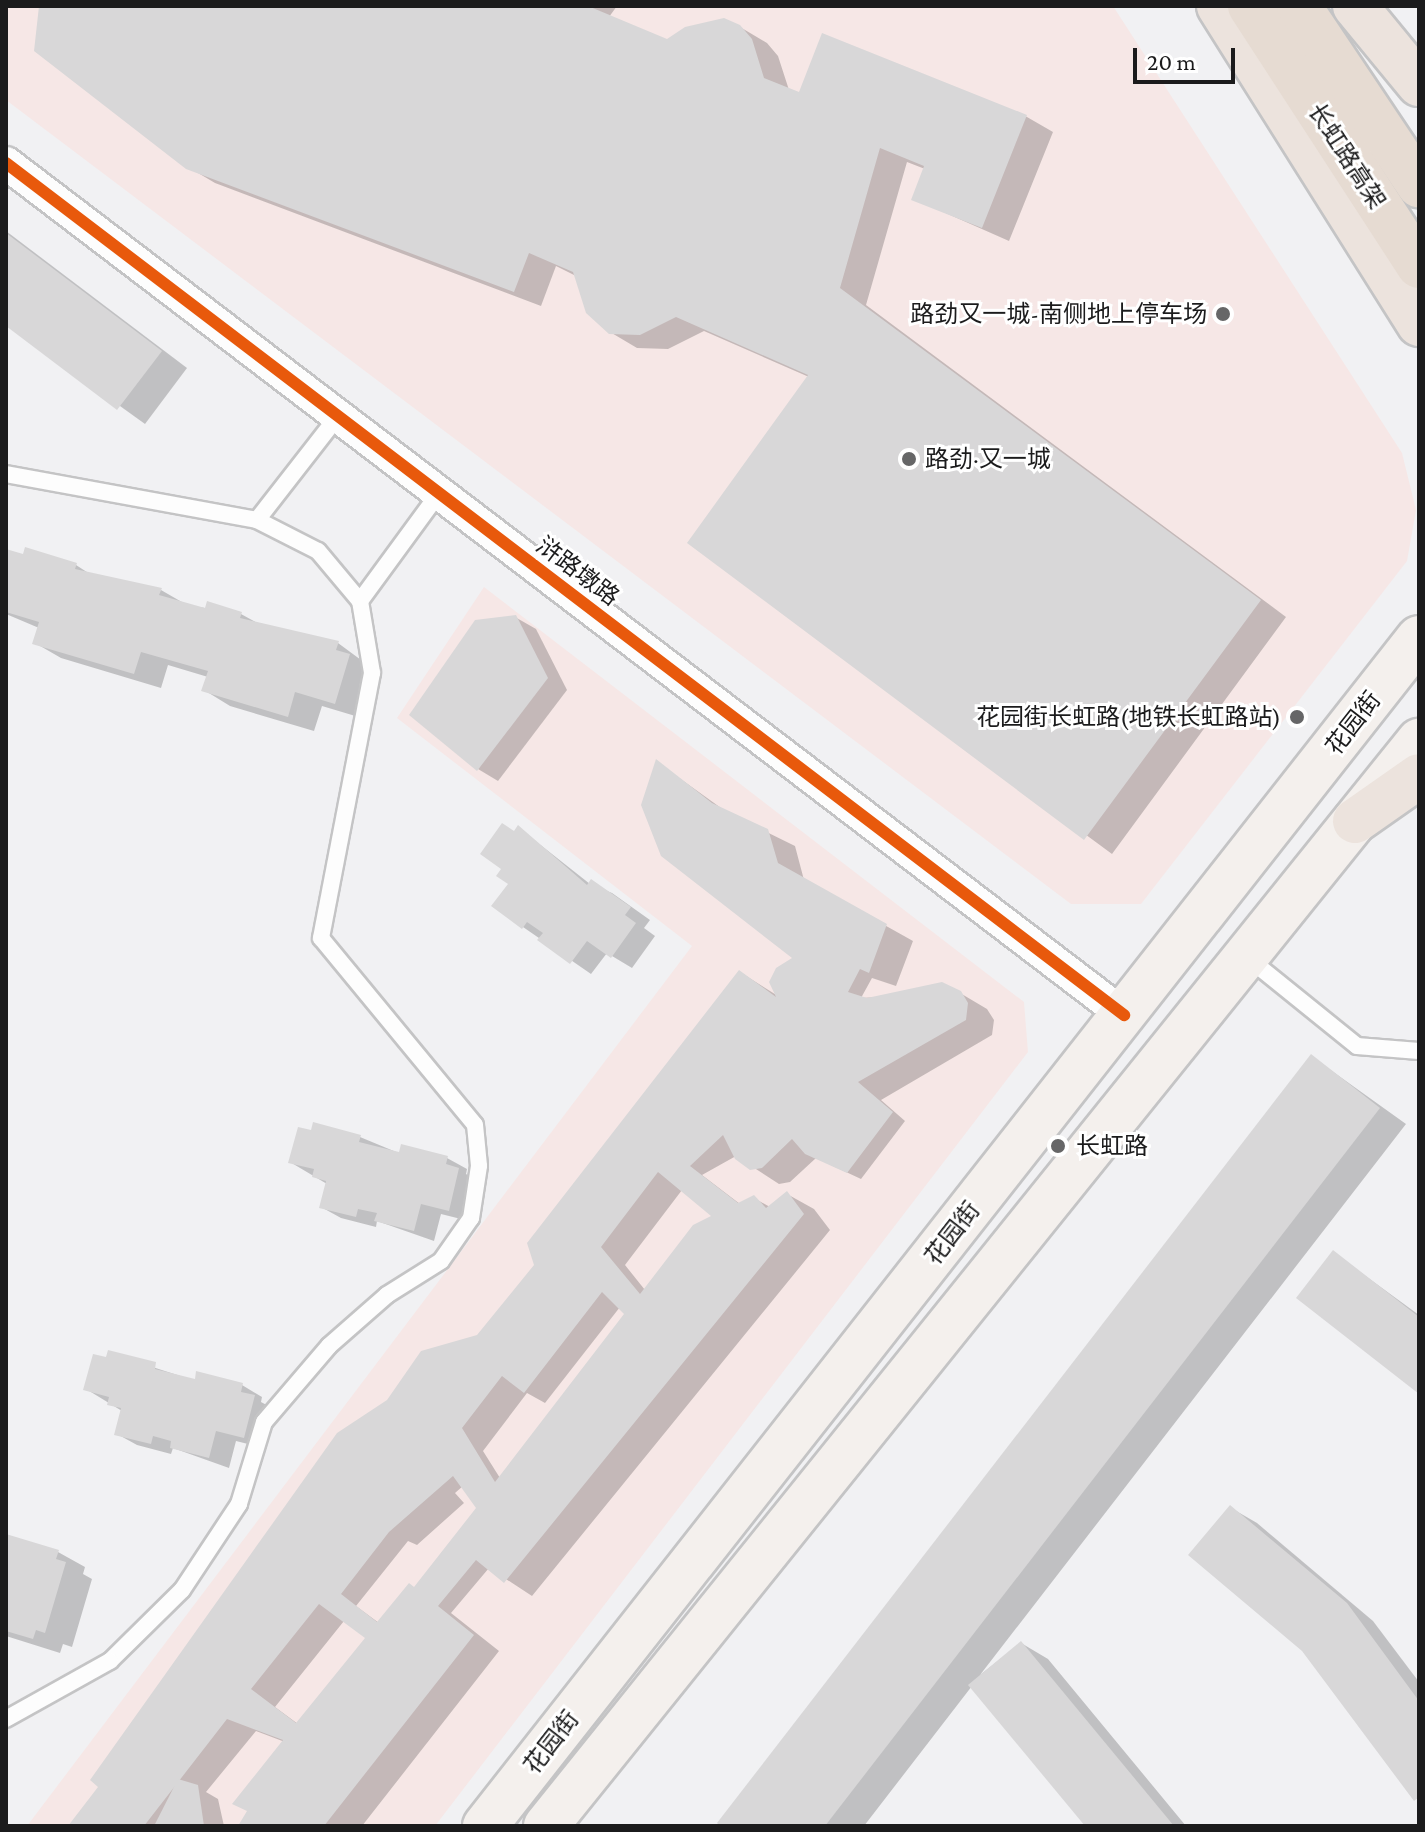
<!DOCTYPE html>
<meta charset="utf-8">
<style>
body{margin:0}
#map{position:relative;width:1425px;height:1832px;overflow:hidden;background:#f1f1f3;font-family:"Crimson Pro","Noto Sans SC",serif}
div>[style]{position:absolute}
.commercial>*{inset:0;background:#f6e7e6}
.shadow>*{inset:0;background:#0003}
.building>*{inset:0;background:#d8d7d8}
.roads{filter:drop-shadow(2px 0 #c4c4c5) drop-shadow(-2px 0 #c4c4c5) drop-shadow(0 2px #c4c4c5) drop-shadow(0 -2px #c4c4c5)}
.service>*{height:16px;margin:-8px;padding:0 8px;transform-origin:8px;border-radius:8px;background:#fdfdfd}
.minor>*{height:32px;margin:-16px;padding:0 16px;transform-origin:16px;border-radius:16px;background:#fdfdfd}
.secondary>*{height:44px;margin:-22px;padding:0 22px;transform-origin:22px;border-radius:22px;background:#f4f0ed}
.primary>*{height:44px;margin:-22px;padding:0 22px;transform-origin:22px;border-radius:22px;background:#ece3dd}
.trunk>*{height:44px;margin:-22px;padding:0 22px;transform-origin:22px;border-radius:22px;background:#e6dbd2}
.cycleway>*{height:12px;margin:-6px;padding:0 6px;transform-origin:6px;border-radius:6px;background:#e8590c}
.dots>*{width:22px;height:22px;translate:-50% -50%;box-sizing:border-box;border:4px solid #fff;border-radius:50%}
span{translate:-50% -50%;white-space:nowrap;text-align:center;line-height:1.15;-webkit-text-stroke:6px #fff;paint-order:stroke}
.street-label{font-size:24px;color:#1b1b1c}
.poi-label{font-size:24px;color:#1b1b1c}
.right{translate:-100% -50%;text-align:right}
.left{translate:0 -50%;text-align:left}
.frame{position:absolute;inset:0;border:8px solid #1b1b1c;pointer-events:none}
.scale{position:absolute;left:1133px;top:48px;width:102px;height:36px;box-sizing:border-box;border:4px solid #1b1b1c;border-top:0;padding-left:10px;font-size:24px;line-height:28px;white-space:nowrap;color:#1b1b1c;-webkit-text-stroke:6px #fff;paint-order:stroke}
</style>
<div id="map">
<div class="commercial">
<i style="clip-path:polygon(6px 6px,1113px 6px,1402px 453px,1416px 510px,1407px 561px,1141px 904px,1071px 904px,6px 100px)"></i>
<i style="clip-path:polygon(484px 587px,1024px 1002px,1028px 1052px,435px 1826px,27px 1826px,692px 946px,397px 718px)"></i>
</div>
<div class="shadow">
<i style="clip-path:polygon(41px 6px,617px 6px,609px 17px,667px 41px,740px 27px,767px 43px,778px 56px,789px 90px,800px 95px,823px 36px,1027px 117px,1053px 132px,1009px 241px,914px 199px,925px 169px,907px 162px,866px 305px,1286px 617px,1112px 854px,689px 542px,809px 377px,704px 331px,668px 349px,637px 348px,610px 332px,576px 276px,556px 266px,541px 306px,215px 183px,188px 167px)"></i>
<i style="clip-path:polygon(6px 231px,187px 368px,145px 424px,6px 324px)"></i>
<i style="clip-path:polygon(6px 558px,76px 565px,93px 576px,161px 590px,187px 605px,241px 614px,261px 625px,338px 643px,376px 671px,362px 718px,322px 706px,314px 731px,230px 706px,204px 690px,208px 677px,168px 665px,161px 688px,61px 658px,35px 643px,39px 628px,6px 614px)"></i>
<i style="clip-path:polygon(515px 617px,536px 629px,567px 690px,498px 781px,478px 769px)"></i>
<i style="clip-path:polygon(evenodd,657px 762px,728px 813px,795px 846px,804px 880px,913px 941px,896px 986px,872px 978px,861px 998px,960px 993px,987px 1009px,994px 1020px,992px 1035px,881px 1100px,905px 1121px,861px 1179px,816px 1158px,790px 1182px,779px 1184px,736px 1156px,702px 1175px,740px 1204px,754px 1198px,770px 1207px,787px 1194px,814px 1209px,830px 1230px,532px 1596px,489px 1568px,451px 1613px,499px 1651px,362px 1826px,240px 1826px,285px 1742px,256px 1731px,206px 1792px,218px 1799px,224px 1826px,71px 1826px,536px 1265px,740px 972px,778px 996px,796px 958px,657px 762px,682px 1190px,716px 1216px,645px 1290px,625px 1265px,682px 1190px,657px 762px,620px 1307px,627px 1314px,500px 1478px,483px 1451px,527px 1393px,545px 1403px,620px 1307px,657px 762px,463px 1486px,478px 1508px,415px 1589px,379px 1623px,356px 1606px,408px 1541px,417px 1545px,464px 1503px,455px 1493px,463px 1486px,657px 762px,344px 1621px,368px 1638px,298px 1724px,275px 1707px,344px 1621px)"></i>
<i style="clip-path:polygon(519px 828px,590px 884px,612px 893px,650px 920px,644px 928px,655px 936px,632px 968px,607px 953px,591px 974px,523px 927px,510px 884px)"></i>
<i style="clip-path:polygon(1311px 1056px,1406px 1124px,980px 1675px,1021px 1643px,1048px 1659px,1186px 1826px,1088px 1826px,972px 1686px,864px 1826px,723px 1826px)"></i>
<i style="clip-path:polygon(360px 1137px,401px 1154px,447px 1158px,467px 1169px,466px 1174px,479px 1182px,469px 1221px,441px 1214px,434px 1241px,377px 1221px,376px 1227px,341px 1218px,321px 1207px,327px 1184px,290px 1162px)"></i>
<i style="clip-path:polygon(1334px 1253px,1419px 1315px,1419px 1392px)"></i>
<i style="clip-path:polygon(109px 1353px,196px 1381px,242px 1385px,262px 1397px,261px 1402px,274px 1409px,264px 1448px,236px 1441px,229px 1468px,173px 1448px,171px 1454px,137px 1445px,117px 1434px,122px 1411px,86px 1389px)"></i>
<i style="clip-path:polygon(1231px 1508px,1257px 1523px,1373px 1621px,1419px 1682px,1419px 1802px)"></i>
<i style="clip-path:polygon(6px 1536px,58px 1552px,85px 1567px,83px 1574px,92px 1579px,72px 1647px,63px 1644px,60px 1653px,6px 1636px)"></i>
</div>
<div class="building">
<i style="clip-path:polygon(39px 6px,588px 6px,667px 39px,685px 27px,724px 18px,740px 25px,752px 39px,764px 78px,799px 92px,822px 33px,1027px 115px,982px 228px,911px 200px,924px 166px,880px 148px,840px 288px,1261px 600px,1084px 840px,687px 543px,808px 375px,676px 317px,640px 335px,609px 334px,586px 313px,573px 272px,529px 253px,514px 292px,186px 169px,34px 51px)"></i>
<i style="clip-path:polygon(6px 233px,162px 351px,117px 410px,6px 326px)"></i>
<i style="clip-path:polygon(25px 547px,77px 563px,75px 569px,162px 588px,159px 595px,205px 608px,207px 601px,242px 612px,240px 618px,339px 641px,336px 650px,350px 654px,335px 704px,295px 692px,288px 717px,201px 691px,208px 671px,141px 652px,134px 674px,32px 644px,39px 622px,6px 612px,6px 549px,23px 554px)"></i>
<i style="clip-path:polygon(516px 615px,548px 678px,477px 771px,409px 715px,475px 620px)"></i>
<i style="clip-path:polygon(evenodd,656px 759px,712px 803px,768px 829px,778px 863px,887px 924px,869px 973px,860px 969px,848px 992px,867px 998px,942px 982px,961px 991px,968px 1003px,966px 1020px,858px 1082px,893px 1112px,847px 1173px,805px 1154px,792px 1139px,762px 1168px,750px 1170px,735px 1159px,723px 1135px,690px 1166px,738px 1203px,754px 1195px,766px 1208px,787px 1191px,804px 1214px,504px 1583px,476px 1560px,438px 1606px,474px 1635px,324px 1826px,238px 1826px,247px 1811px,232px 1804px,283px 1740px,227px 1719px,144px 1826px,68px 1826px,98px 1787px,90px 1780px,337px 1433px,387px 1400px,421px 1351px,477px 1335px,534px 1265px,527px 1243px,739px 970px,776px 997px,769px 982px,776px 968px,792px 958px,661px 856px,641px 805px,656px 759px,658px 1172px,711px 1216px,693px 1225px,640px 1294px,601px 1247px,658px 1172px,656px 759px,602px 1292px,624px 1314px,495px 1482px,462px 1428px,502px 1376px,524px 1393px,602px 1292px,656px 759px,453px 1476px,476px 1508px,414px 1587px,409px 1583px,377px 1622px,341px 1594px,389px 1532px,453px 1476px,656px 759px,319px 1604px,365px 1638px,296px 1723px,251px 1689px,319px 1604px)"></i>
<i style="clip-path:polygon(502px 823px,514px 831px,518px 825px,587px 885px,591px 879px,631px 907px,625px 915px,636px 923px,611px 958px,587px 941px,570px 964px,537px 940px,543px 933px,527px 922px,522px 929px,491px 906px,508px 884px,496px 876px,501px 869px,480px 854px)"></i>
<i style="clip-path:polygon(1311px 1054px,1380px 1108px,825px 1826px,720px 1826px,717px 1823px)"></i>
<i style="clip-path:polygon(313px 1122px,361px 1135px,359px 1142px,399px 1152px,401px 1144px,448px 1156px,446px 1164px,459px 1168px,449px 1211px,421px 1204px,414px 1231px,374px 1221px,377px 1213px,358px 1209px,356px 1217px,319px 1208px,326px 1181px,312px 1177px,314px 1169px,288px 1163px,298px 1127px,311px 1130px)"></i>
<i style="clip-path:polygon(1333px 1250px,1419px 1317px,1419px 1394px,1296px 1298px)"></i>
<i style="clip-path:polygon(108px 1350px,156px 1362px,155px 1369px,195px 1379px,196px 1371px,243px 1383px,241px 1392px,255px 1395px,244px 1438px,216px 1431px,209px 1458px,170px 1448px,171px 1441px,153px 1436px,151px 1444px,114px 1435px,121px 1408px,107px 1405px,109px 1397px,83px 1390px,93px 1354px,106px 1357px)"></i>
<i style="clip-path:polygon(1230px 1505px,1347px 1603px,1419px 1701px,1419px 1797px,1414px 1801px,1302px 1651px,1188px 1555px)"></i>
<i style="clip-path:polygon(6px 1534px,59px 1550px,56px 1559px,66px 1562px,45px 1633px,36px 1630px,33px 1639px,6px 1631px)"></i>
<i style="clip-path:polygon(1021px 1641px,1174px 1826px,1085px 1826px,968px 1685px)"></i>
<i style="clip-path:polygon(178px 1779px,198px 1785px,204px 1826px,154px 1826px)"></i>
</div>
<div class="roads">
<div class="service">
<i style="left:6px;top:474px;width:255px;rotate:10.4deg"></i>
<i style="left:257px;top:520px;width:68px;rotate:26.9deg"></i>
<i style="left:318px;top:551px;width:65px;rotate:50deg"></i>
<i style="left:360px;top:601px;width:73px;rotate:80.5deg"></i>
<i style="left:372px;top:673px;width:270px;rotate:100.9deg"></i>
<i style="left:321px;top:938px;width:242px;rotate:50.5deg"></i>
<i style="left:475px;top:1125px;width:41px;rotate:84.4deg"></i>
<i style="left:479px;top:1166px;width:53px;rotate:98.7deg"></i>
<i style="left:471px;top:1218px;width:52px;rotate:124.9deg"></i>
<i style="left:441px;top:1261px;width:64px;rotate:147.8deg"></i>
<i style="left:387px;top:1295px;width:77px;rotate:138.7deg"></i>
<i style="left:329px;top:1346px;width:100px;rotate:130.5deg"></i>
<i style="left:264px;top:1422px;width:86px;rotate:107deg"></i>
<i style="left:239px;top:1504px;width:103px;rotate:123.5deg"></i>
<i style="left:182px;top:1590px;width:101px;rotate:135.4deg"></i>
<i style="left:110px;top:1661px;width:119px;rotate:150.9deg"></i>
<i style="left:257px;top:520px;width:132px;rotate:-52.1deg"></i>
<i style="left:360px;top:601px;width:134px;rotate:-53.8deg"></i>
<i style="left:1248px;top:958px;width:140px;rotate:38.9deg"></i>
<i style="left:1357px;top:1046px;width:62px;rotate:4.6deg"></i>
</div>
<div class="minor">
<i style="left:6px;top:163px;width:1406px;rotate:37.31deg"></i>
</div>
<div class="secondary">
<i style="left:485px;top:1826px;width:1511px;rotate:-51.83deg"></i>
<i style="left:546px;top:1826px;width:1393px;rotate:-51.18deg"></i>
</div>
<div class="primary">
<i style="left:1219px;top:6px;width:376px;rotate:57.8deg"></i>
<i style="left:1355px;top:6px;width:101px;rotate:50.6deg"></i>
<i style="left:1355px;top:821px;width:78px;rotate:-35.1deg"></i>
</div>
<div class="trunk">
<i style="left:1250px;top:6px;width:310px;rotate:57deg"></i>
<i style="left:1299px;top:6px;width:216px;rotate:56.2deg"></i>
</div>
</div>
<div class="cycleway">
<i style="left:6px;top:163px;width:1406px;rotate:37.31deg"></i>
</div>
<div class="dots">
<i style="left:1223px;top:314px;background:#666667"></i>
<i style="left:909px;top:459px;background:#666667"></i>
<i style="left:1297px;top:717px;background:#666667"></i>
<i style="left:1058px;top:1146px;background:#666667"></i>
</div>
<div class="street-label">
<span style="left:1347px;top:156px;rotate:57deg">长虹路高架</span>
<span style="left:578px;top:571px;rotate:37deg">浒路墩路</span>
<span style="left:1353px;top:723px;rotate:-52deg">花园街</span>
<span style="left:952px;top:1233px;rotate:-52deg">花园街</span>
<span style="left:551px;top:1742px;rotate:-52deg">花园街</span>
</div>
<div class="poi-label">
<span class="right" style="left:1207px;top:314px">路劲又一城-南侧地上停车场</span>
<span class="left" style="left:925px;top:459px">路劲·又一城</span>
<span class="right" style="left:1281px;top:717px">花园街长虹路(地铁长虹路站)</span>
<span class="left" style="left:1076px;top:1146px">长虹路</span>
</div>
<div class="frame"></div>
<div class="scale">20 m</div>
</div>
